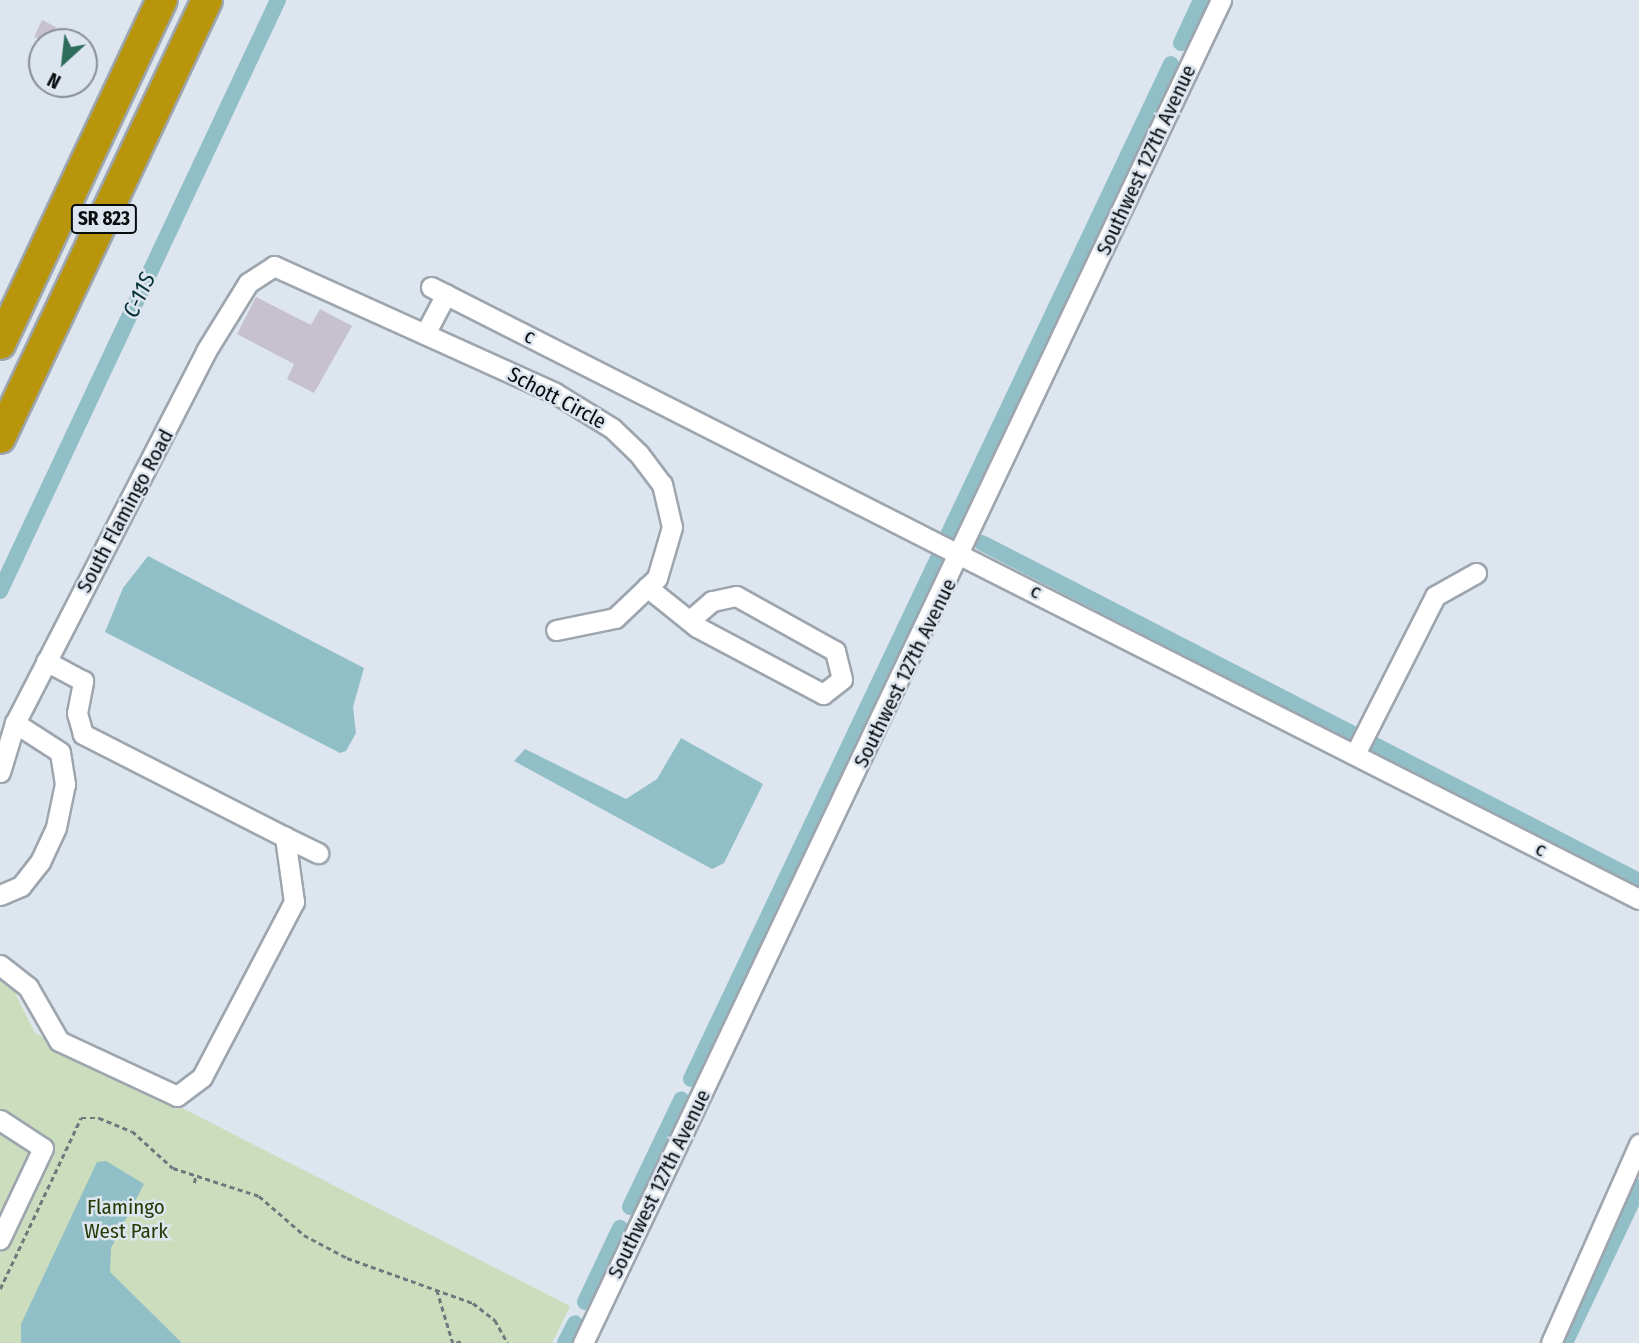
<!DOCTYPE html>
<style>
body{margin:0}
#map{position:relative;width:1639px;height:1343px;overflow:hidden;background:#dde5ee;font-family:"Fira Sans Condensed",sans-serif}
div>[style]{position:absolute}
.green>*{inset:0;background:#ccddbd}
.water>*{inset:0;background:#91bfc7}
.canal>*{height:16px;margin:-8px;padding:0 8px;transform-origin:8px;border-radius:8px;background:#91bfc7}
.building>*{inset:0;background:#c6c1cc}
.path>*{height:2.5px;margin-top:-1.25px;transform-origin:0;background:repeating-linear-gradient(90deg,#71777d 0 5px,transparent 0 8.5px)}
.roads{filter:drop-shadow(2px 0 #9da5ae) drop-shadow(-2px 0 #9da5ae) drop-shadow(0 2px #9da5ae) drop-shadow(0 -2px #9da5ae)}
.minor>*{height:19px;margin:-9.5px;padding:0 9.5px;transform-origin:9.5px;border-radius:9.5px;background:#fff}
.highway>*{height:30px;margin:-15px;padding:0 15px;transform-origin:15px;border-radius:15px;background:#b9950b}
span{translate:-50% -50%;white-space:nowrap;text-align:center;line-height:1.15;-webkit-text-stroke:5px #dde5ee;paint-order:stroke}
.shield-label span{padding:2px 5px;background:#dde5ee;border:2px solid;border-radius:5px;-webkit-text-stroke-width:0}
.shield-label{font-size:19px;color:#090c0f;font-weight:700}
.street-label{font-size:21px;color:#090c0f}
.park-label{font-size:21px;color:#253b07}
.water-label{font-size:23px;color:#043238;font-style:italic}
.north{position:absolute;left:28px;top:28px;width:70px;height:70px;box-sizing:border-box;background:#dde5ee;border:2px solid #888e95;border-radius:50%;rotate:207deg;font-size:19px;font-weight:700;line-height:28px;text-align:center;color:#090c0f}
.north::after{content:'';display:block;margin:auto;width:24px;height:32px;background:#2d6c5a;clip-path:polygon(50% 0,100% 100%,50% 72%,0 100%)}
</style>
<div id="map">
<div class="green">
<i style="clip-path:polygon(0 981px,12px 987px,35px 1033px,570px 1306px,552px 1343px,0 1343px)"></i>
</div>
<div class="water">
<i style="clip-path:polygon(148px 556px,364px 668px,353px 707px,356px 733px,346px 751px,340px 753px,105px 632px,123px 588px)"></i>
<i style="clip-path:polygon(681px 738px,763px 784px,724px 863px,712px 869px,514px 761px,525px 749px,626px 799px,657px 779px)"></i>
<i style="clip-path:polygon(106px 1161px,144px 1184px,111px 1248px,110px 1272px,182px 1343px,21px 1343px,21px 1324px,97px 1162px)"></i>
</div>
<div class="canal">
<i style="left:1181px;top:43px;width:47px;rotate:-65.1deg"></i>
<i style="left:948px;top:535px;width:521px;rotate:-64.66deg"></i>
<i style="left:982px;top:543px;width:739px;rotate:27.22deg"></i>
<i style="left:0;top:591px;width:653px;rotate:-64.81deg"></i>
<i style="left:691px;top:1079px;width:579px;rotate:-64.63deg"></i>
<i style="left:630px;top:1207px;width:119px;rotate:-64.5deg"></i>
<i style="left:585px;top:1302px;width:82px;rotate:-64.7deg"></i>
<i style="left:565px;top:1343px;width:22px;rotate:-63deg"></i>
<i style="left:1565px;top:1343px;width:173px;rotate:-64.6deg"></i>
</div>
<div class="building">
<i style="clip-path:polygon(42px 20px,56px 27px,48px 42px,34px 37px)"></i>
<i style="clip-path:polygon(256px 297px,311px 325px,320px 309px,352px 326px,314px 393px,287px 379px,294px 364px,237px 334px)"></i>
</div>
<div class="path">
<i style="left:194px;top:1183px;width:8px;rotate:-76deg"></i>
<i style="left:0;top:1289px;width:189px;rotate:-64.7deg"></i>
<i style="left:81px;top:1118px;width:18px"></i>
<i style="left:99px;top:1118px;width:35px;rotate:22deg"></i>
<i style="left:132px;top:1131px;width:55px;rotate:42.1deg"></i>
<i style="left:173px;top:1168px;width:90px;rotate:18deg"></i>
<i style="left:259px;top:1196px;width:60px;rotate:40.9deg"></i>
<i style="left:304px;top:1235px;width:49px;rotate:28.1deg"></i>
<i style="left:347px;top:1258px;width:134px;rotate:19.7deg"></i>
<i style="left:473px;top:1303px;width:28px;rotate:38deg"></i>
<i style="left:495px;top:1320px;width:26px;rotate:61deg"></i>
<i style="left:437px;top:1290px;width:55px;rotate:73.2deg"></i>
<i style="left:456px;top:1343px;width:5px;rotate:-22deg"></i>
</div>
<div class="roads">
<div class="minor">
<i style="left:431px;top:287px;width:1354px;rotate:26.87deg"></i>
<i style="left:425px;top:334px;width:45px;rotate:-62.3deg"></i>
<i style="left:647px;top:587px;width:64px;rotate:38.7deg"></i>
<i style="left:697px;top:627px;width:143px;rotate:28deg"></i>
<i style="left:823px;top:694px;width:24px;rotate:-38deg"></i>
<i style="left:842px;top:679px;width:29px;rotate:-104deg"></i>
<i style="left:835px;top:651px;width:113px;rotate:-150.9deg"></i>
<i style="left:736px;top:596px;width:25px;rotate:168deg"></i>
<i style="left:712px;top:601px;width:30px;rotate:139deg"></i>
<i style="left:1355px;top:754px;width:177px;rotate:-63.1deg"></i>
<i style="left:1435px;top:596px;width:47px;rotate:-29.3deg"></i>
<i style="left:0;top:772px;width:51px;rotate:-73deg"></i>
<i style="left:15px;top:723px;width:418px;rotate:-62.8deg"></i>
<i style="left:206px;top:351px;width:80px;rotate:-58.3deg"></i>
<i style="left:248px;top:283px;width:31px;rotate:-33deg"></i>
<i style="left:274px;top:266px;width:308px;rotate:24.3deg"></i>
<i style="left:555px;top:393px;width:67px;rotate:31.6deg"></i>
<i style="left:612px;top:428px;width:37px;rotate:44deg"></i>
<i style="left:639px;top:454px;width:38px;rotate:53deg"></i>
<i style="left:662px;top:484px;width:44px;rotate:76.9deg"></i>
<i style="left:672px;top:527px;width:53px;rotate:106.4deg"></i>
<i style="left:657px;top:578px;width:58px;rotate:136.4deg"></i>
<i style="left:615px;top:618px;width:60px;rotate:168.5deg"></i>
<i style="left:285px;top:837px;width:37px;rotate:26deg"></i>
<i style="left:0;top:895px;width:23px;rotate:-23deg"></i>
<i style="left:21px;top:886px;width:31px;rotate:-52deg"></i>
<i style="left:40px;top:862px;width:38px;rotate:-65deg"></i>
<i style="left:56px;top:827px;width:44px;rotate:-78.2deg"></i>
<i style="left:65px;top:784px;width:32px;rotate:-99deg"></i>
<i style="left:60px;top:752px;width:54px;rotate:-147.2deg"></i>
<i style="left:0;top:965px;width:36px;rotate:38deg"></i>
<i style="left:28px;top:987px;width:62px;rotate:60.1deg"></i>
<i style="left:59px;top:1041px;width:130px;rotate:25deg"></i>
<i style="left:177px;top:1096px;width:31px;rotate:-37deg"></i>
<i style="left:202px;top:1077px;width:198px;rotate:-62.3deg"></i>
<i style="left:294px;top:902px;width:66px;rotate:-97.9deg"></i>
<i style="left:285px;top:837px;width:227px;rotate:-153deg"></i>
<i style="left:83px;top:734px;width:22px;rotate:-106deg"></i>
<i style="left:77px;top:713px;width:33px;rotate:-79deg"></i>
<i style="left:83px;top:681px;width:42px;rotate:-151.6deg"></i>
<i style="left:0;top:1120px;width:51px;rotate:33.1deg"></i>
<i style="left:43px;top:1148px;width:101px;rotate:115.3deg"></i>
<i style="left:583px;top:1343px;width:1487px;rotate:-64.59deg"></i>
<i style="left:1551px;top:1343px;width:218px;rotate:-66.1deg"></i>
</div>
<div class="highway">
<i style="left:0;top:344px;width:380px;rotate:-64.8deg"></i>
<i style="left:0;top:438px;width:484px;rotate:-64.7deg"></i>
</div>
</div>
<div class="shield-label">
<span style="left:104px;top:219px">SR 823</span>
</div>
<div class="street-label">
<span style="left:1146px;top:160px;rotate:-65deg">Southwest 127th Avenue</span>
<span style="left:530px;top:336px;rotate:27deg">c</span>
<span style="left:557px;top:398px;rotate:28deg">Schott Circle</span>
<span style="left:125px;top:511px;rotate:-62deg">South Flamingo Road</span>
<span style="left:1036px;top:591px;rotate:27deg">c</span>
<span style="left:905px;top:673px;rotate:-64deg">Southwest 127th Avenue</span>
<span style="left:1541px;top:849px;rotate:27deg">c</span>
<span style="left:659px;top:1184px;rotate:-64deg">Southwest 127th Avenue</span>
</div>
<div class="park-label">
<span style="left:126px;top:1219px">Flamingo<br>West Park</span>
</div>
<div class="water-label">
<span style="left:139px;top:295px;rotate:-65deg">C-11S</span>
</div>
<div class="north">N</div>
</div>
